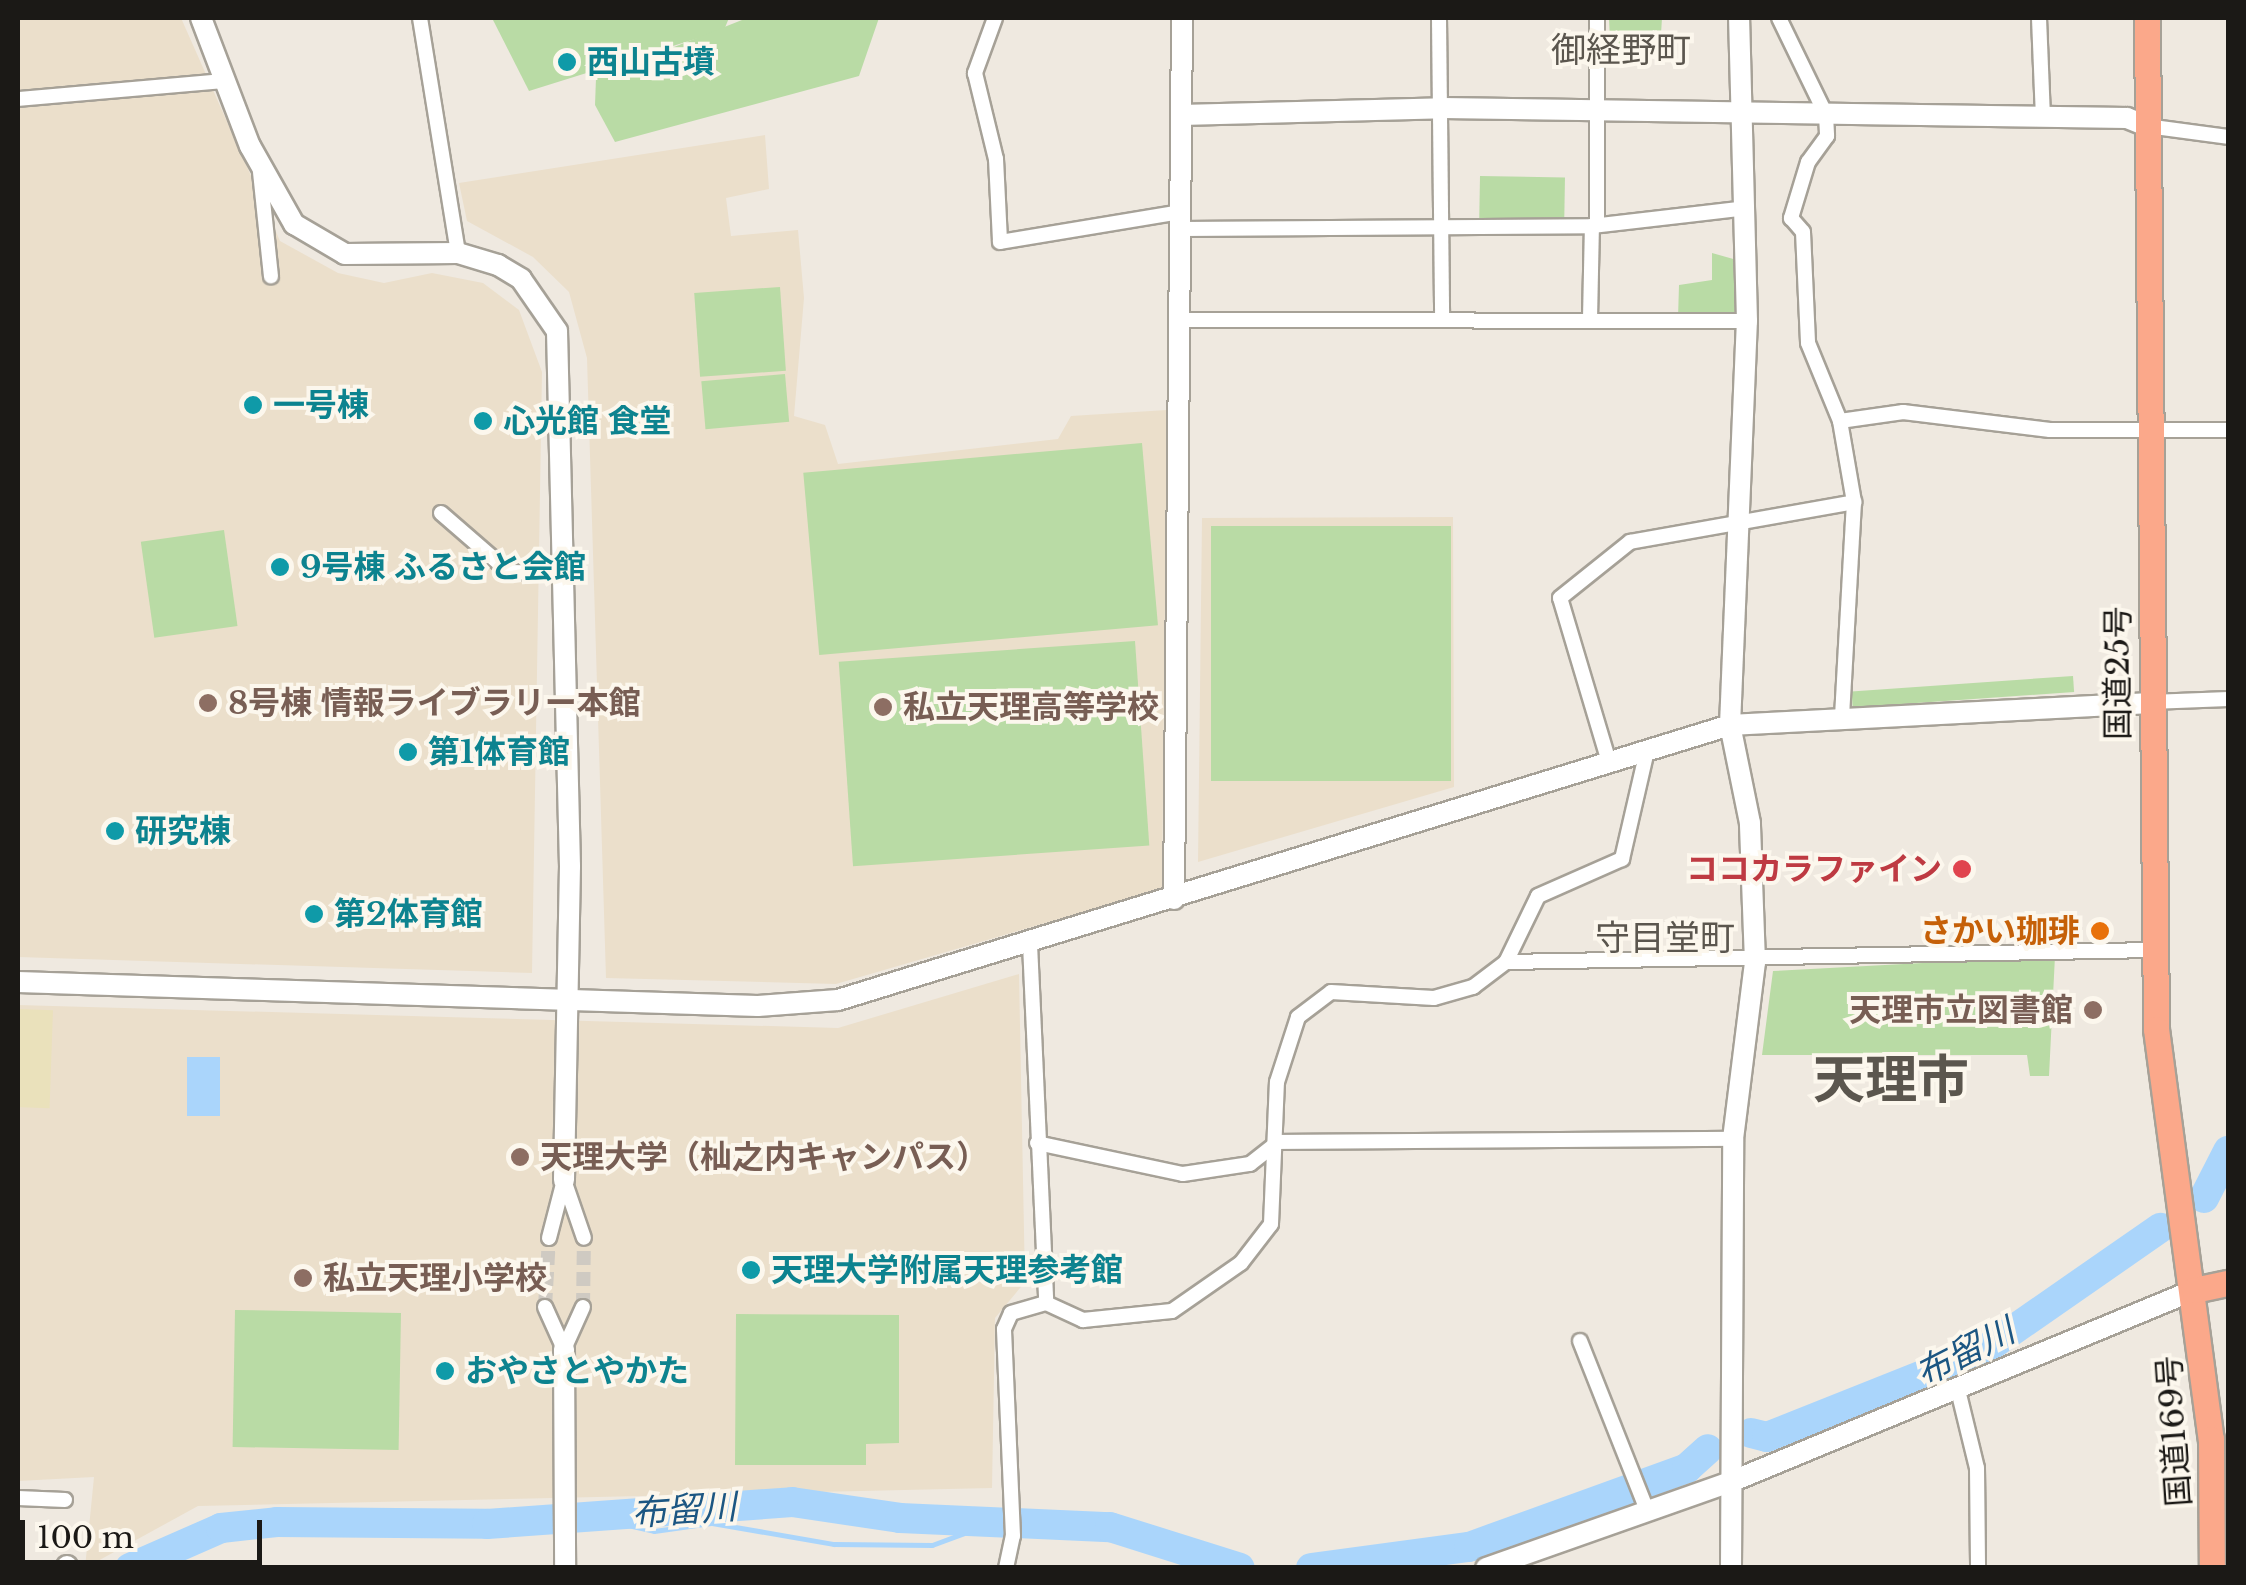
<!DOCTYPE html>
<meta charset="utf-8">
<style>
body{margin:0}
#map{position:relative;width:2246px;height:1585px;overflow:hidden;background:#efe9e0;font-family:"Libre Baskerville","Noto Sans JP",serif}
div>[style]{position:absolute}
.education>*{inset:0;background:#ebdfcb}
.green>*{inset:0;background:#b9dba5;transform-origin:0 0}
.sand>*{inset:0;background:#eae1bb;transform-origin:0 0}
.water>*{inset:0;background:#aad5fb;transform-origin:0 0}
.stream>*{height:5px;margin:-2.5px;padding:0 2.5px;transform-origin:2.5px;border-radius:2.5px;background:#aad5fb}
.river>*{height:30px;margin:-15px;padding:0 15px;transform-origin:15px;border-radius:15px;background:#aad5fb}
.street-tunnel>*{height:14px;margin-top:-7px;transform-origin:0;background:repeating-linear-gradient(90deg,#cfcac2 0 14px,transparent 0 21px)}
.roads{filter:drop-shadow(2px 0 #a6a197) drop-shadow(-2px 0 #a6a197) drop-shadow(0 2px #a6a197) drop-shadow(0 -2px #a6a197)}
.street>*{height:14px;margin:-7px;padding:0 7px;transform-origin:7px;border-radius:7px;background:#fff}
.secondary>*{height:20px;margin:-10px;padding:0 10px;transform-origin:10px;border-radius:10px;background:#fff}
.highway>*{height:25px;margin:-12.5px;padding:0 12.5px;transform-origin:12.5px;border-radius:12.5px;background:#fba88a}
.dots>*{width:28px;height:28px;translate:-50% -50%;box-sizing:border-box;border:5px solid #fcf7ed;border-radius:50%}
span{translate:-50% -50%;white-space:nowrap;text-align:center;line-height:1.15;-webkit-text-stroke:8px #fcf7ed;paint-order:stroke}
.culture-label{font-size:32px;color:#0d838f;font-weight:700}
.left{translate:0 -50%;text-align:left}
.street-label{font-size:32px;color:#1b1916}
.education-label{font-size:32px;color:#785e54;font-weight:700}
.right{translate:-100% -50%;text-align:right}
.health-label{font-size:32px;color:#be3a42;font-weight:700}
.food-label{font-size:32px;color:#c56008;font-weight:700}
.neighbourhood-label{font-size:35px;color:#5b564e}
.water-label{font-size:35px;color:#1c5682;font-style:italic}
.town-label{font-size:52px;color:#5b564e;font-weight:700}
.frame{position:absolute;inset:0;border:20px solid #1b1916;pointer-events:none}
.scale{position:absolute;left:20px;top:1520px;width:242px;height:45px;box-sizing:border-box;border:5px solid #1b1916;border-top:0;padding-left:12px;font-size:30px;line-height:35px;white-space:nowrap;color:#1b1916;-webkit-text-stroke:8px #fcf7ed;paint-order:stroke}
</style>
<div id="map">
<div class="education">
<i style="clip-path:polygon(18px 18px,181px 18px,280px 241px,338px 273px,384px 283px,432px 273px,483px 283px,519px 310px,542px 372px,532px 973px,18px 957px)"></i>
<i style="clip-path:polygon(765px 135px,769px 189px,726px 198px,731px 236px,798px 230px,804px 298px,794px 416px,825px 425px,838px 464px,1058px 439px,1071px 416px,1167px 410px,1162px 889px,836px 984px,606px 978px,587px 358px,569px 292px,533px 257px,467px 221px,459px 183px)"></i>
<i style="clip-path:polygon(1453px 517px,1454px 787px,1198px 862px,1202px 518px)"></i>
<i style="clip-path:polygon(1019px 974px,1025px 1282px,995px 1318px,992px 1488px,198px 1506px,85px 1568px,94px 1477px,18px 1481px,18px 1005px,838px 1028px)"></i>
</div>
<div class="green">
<i style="clip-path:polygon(492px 18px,729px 18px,724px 30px,529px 91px)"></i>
<i style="clip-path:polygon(747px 18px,879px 18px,859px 76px,615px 142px,595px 105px,596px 78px)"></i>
<i style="clip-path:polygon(1609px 18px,1662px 18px,1660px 51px,1611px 62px)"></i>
<i style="left:1480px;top:176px;width:85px;height:44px;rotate:1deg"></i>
<i style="clip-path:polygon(1712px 253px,1744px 262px,1743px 318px,1678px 318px,1679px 285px,1712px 280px)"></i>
<i style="left:780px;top:287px;width:84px;height:86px;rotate:86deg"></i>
<i style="left:785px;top:374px;width:48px;height:84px;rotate:85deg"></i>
<i style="left:1142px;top:443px;width:183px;height:340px;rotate:85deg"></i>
<i style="left:1211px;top:526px;width:240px;height:255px"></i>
<i style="left:224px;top:530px;width:97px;height:84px;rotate:82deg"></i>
<i style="left:1135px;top:641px;width:205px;height:297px;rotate:86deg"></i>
<i style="left:2073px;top:676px;width:16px;height:222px;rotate:86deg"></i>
<i style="clip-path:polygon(2055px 956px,2049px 1076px,2030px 1076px,2027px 1055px,1762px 1055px,1773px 971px)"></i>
<i style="left:235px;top:1310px;width:166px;height:137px;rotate:1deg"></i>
<i style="clip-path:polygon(736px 1314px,899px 1315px,899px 1443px,866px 1444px,866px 1465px,735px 1465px)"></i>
</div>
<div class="sand">
<i style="left:18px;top:1009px;width:35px;height:98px;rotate:2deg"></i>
</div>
<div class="water">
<i style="left:187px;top:1057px;width:33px;height:59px"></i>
</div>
<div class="stream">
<i style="left:596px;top:1518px;width:59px;rotate:12.6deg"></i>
<i style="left:654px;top:1531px;width:59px;rotate:-7.9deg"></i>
<i style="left:712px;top:1523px;width:124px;rotate:9.8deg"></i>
<i style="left:834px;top:1544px;width:98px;rotate:0.6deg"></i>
<i style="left:932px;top:1545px;width:63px;rotate:-20.4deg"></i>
</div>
<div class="river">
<i style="left:2204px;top:1198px;width:53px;rotate:-62.9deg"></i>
<i style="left:1751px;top:1433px;width:16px;rotate:14deg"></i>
<i style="left:1767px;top:1437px;width:232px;rotate:-21.7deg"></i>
<i style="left:1983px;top:1351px;width:216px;rotate:-34.8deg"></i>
<i style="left:130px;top:1568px;width:99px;rotate:-23.7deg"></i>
<i style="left:221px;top:1528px;width:56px;rotate:-6.1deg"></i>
<i style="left:277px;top:1522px;width:210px;rotate:0.5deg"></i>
<i style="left:487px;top:1524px;width:306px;rotate:-4.1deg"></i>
<i style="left:792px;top:1502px;width:109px;rotate:8.4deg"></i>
<i style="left:900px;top:1518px;width:210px;rotate:2.5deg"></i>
<i style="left:1110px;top:1527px;width:136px;rotate:17.5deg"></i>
<i style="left:1311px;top:1568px;width:159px;rotate:-7.6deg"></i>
<i style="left:1469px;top:1547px;width:232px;rotate:-19.9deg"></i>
<i style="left:1687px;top:1468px;width:28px;rotate:-42deg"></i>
</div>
<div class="street-tunnel">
<i style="left:545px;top:1307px;width:69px;rotate:-86.7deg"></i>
<i style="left:583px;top:1307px;width:69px;rotate:-89.2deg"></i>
</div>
<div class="roads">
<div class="street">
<i style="left:420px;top:18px;width:238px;rotate:80.8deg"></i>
<i style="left:995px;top:18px;width:59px;rotate:110deg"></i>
<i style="left:975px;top:73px;width:89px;rotate:76.3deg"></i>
<i style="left:996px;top:159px;width:83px;rotate:87.2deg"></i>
<i style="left:1000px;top:242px;width:183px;rotate:-9.4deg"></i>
<i style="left:1439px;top:18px;width:299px;rotate:89.4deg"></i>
<i style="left:1779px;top:18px;width:108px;rotate:64.1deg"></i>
<i style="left:1826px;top:115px;width:21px;rotate:87deg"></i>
<i style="left:1827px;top:136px;width:32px;rotate:126deg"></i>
<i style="left:1808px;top:162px;width:59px;rotate:106.9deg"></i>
<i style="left:1791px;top:218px;width:18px;rotate:49deg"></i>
<i style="left:1803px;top:232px;width:111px;rotate:87.4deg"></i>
<i style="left:1808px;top:343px;width:84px;rotate:67.7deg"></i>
<i style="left:1840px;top:421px;width:82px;rotate:80.2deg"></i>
<i style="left:1854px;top:502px;width:215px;rotate:93.2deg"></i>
<i style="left:2039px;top:18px;width:100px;rotate:87.7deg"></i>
<i style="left:18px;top:99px;width:208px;rotate:-5deg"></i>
<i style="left:2147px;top:126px;width:82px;rotate:7.7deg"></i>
<i style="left:260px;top:172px;width:105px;rotate:84deg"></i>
<i style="left:1597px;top:225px;width:207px;rotate:-90deg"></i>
<i style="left:1182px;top:229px;width:410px;rotate:-0.4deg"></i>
<i style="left:1592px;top:226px;width:156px;rotate:-6.6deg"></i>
<i style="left:1590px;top:319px;width:93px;rotate:-88.8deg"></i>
<i style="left:1185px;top:320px;width:562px;rotate:0.1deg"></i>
<i style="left:1840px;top:421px;width:64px;rotate:-8.1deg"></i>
<i style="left:1903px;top:412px;width:148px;rotate:7deg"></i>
<i style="left:2050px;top:430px;width:178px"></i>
<i style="left:441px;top:513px;width:90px;rotate:40.9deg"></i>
<i style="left:509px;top:572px;width:57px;rotate:1deg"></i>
<i style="left:2151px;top:702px;width:77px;rotate:-2.2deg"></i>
<i style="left:1609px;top:762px;width:171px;rotate:-106.6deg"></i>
<i style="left:1560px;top:598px;width:90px;rotate:-38.7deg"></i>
<i style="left:1630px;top:542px;width:228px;rotate:-10.1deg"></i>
<i style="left:1030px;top:944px;width:359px;rotate:87.4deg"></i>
<i style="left:1046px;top:1303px;width:41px;rotate:24.7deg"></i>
<i style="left:1083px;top:1320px;width:89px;rotate:-5.8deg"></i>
<i style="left:1172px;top:1311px;width:84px;rotate:-34.8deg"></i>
<i style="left:1241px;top:1263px;width:49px;rotate:-52.4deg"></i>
<i style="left:1271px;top:1224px;width:142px;rotate:-87.6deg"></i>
<i style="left:1277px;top:1082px;width:68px;rotate:-72.1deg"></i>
<i style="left:1298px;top:1017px;width:41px;rotate:-37.1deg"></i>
<i style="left:1331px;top:992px;width:103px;rotate:3.3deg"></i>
<i style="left:1434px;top:998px;width:41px;rotate:-15.8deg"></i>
<i style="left:1473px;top:987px;width:41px;rotate:-37.1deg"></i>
<i style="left:1506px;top:962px;width:73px;rotate:-64.1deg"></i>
<i style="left:1538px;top:896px;width:92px;rotate:-23.8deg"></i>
<i style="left:1622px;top:859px;width:111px;rotate:-77deg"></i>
<i style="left:1506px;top:962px;width:649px;rotate:-1.06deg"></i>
<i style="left:1037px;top:1143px;width:149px;rotate:12deg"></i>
<i style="left:1183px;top:1174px;width:68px;rotate:-8.5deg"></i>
<i style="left:1250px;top:1164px;width:36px;rotate:-38deg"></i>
<i style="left:1278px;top:1142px;width:455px;rotate:-0.4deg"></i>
<i style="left:564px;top:1180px;width:61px;rotate:71deg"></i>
<i style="left:549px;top:1238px;width:60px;rotate:-75.5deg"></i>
<i style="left:545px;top:1307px;width:46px;rotate:65.7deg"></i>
<i style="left:1580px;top:1341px;width:185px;rotate:68.4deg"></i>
<i style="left:564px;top:1349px;width:46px;rotate:-65.7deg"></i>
<i style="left:1957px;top:1386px;width:84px;rotate:76.3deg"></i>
<i style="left:1977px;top:1468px;width:100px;rotate:89.4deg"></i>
<i style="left:18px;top:1498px;width:47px;rotate:2.4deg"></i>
<i style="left:1006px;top:1568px;width:33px;rotate:-78deg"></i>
<i style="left:1013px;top:1536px;width:207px;rotate:-92.5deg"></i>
<i style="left:1004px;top:1329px;width:17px;rotate:-66deg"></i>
<i style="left:1011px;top:1313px;width:36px;rotate:-16deg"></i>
</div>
<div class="secondary">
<i style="left:201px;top:18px;width:137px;rotate:69.1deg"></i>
<i style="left:250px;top:146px;width:90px;rotate:60.6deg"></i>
<i style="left:294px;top:224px;width:59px;rotate:30.5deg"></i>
<i style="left:345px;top:254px;width:113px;rotate:-0.5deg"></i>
<i style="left:458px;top:253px;width:42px;rotate:16.7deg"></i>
<i style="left:498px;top:265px;width:27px;rotate:31deg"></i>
<i style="left:521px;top:279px;width:63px;rotate:55.3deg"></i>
<i style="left:557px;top:331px;width:535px;rotate:88.61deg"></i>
<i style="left:570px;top:866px;width:314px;rotate:91.1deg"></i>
<i style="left:1181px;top:115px;width:262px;rotate:-1.5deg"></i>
<i style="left:1443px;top:108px;width:684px;rotate:0.84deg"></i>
<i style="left:2127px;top:118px;width:22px;rotate:22deg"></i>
<i style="left:1174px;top:899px;width:881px;rotate:-89.48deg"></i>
<i style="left:18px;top:982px;width:740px;rotate:1.86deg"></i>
<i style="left:758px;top:1006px;width:80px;rotate:-4.3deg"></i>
<i style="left:838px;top:1000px;width:933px;rotate:-17.13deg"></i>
<i style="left:1730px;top:725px;width:421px;rotate:-3deg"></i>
<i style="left:564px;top:1349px;width:219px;rotate:89.7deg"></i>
<i style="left:67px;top:1568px;width:2px;rotate:-90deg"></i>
<i style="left:1486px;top:1568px;width:262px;rotate:-19.4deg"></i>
<i style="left:1733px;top:1481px;width:499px;rotate:-22.5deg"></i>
<i style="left:1731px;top:1568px;width:429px;rotate:-89.7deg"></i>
<i style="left:1733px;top:1139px;width:178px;rotate:-82.9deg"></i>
<i style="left:1755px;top:962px;width:139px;rotate:-92.1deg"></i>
<i style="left:1750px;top:823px;width:100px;rotate:-101.5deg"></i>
<i style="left:1730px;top:725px;width:404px;rotate:-87.6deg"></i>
<i style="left:1747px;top:321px;width:303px;rotate:-91.5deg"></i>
</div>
<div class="highway">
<i style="left:2147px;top:18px;width:1011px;rotate:89.49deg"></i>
<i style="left:2156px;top:1029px;width:414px;rotate:82.4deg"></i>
<i style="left:2211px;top:1439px;width:129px;rotate:89.6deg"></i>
<i style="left:2194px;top:1290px;width:35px;rotate:-12deg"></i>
</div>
</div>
<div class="dots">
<i style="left:567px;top:62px;background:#0f9aa8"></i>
<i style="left:253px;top:405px;background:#0f9aa8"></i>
<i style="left:483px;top:421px;background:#0f9aa8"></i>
<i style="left:280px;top:567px;background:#0f9aa8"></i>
<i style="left:208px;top:703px;background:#8d6e63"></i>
<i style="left:883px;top:707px;background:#8d6e63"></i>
<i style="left:408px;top:752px;background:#0f9aa8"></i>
<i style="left:115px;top:831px;background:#0f9aa8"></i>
<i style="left:1962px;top:869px;background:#e0444e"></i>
<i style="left:314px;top:914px;background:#0f9aa8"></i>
<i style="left:2100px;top:931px;background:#e8710a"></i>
<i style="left:2093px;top:1010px;background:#8d6e63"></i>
<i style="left:520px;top:1157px;background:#8d6e63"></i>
<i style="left:751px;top:1270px;background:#0f9aa8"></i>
<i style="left:303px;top:1278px;background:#8d6e63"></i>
<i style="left:445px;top:1371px;background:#0f9aa8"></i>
</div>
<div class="culture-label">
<span class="left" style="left:587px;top:62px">西山古墳</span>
<span class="left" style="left:273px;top:405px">一号棟</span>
<span class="left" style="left:503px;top:421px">心光館 食堂</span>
<span class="left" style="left:300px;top:567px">9号棟 ふるさと会館</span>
<span class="left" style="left:428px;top:752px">第1体育館</span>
<span class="left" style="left:135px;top:831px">研究棟</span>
<span class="left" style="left:334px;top:914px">第2体育館</span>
<span class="left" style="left:771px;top:1270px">天理大学附属天理参考館</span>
<span class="left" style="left:465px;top:1371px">おやさとやかた</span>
</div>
<div class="street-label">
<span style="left:2118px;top:673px;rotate:-90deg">国道25号</span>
<span style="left:2174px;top:1431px;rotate:-94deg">国道169号</span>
</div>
<div class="education-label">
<span class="left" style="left:228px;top:703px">8号棟 情報ライブラリー本館</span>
<span class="left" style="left:903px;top:707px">私立天理高等学校</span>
<span class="right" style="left:2073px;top:1010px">天理市立図書館</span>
<span class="left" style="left:540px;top:1157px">天理大学（杣之内キャンパス）</span>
<span class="left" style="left:323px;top:1278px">私立天理小学校</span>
</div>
<div class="health-label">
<span class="right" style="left:1942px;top:869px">ココカラファイン</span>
</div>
<div class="food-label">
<span class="right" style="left:2080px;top:931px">さかい珈琲</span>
</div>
<div class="neighbourhood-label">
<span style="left:1621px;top:50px">御経野町</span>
<span style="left:1665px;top:938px">守目堂町</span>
</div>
<div class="water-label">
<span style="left:1965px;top:1352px;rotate:-27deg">布留川</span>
<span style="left:684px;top:1510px;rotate:-4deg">布留川</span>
</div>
<div class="town-label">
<span style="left:1891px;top:1081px">天理市</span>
</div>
<div class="frame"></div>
<div class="scale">100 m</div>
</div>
